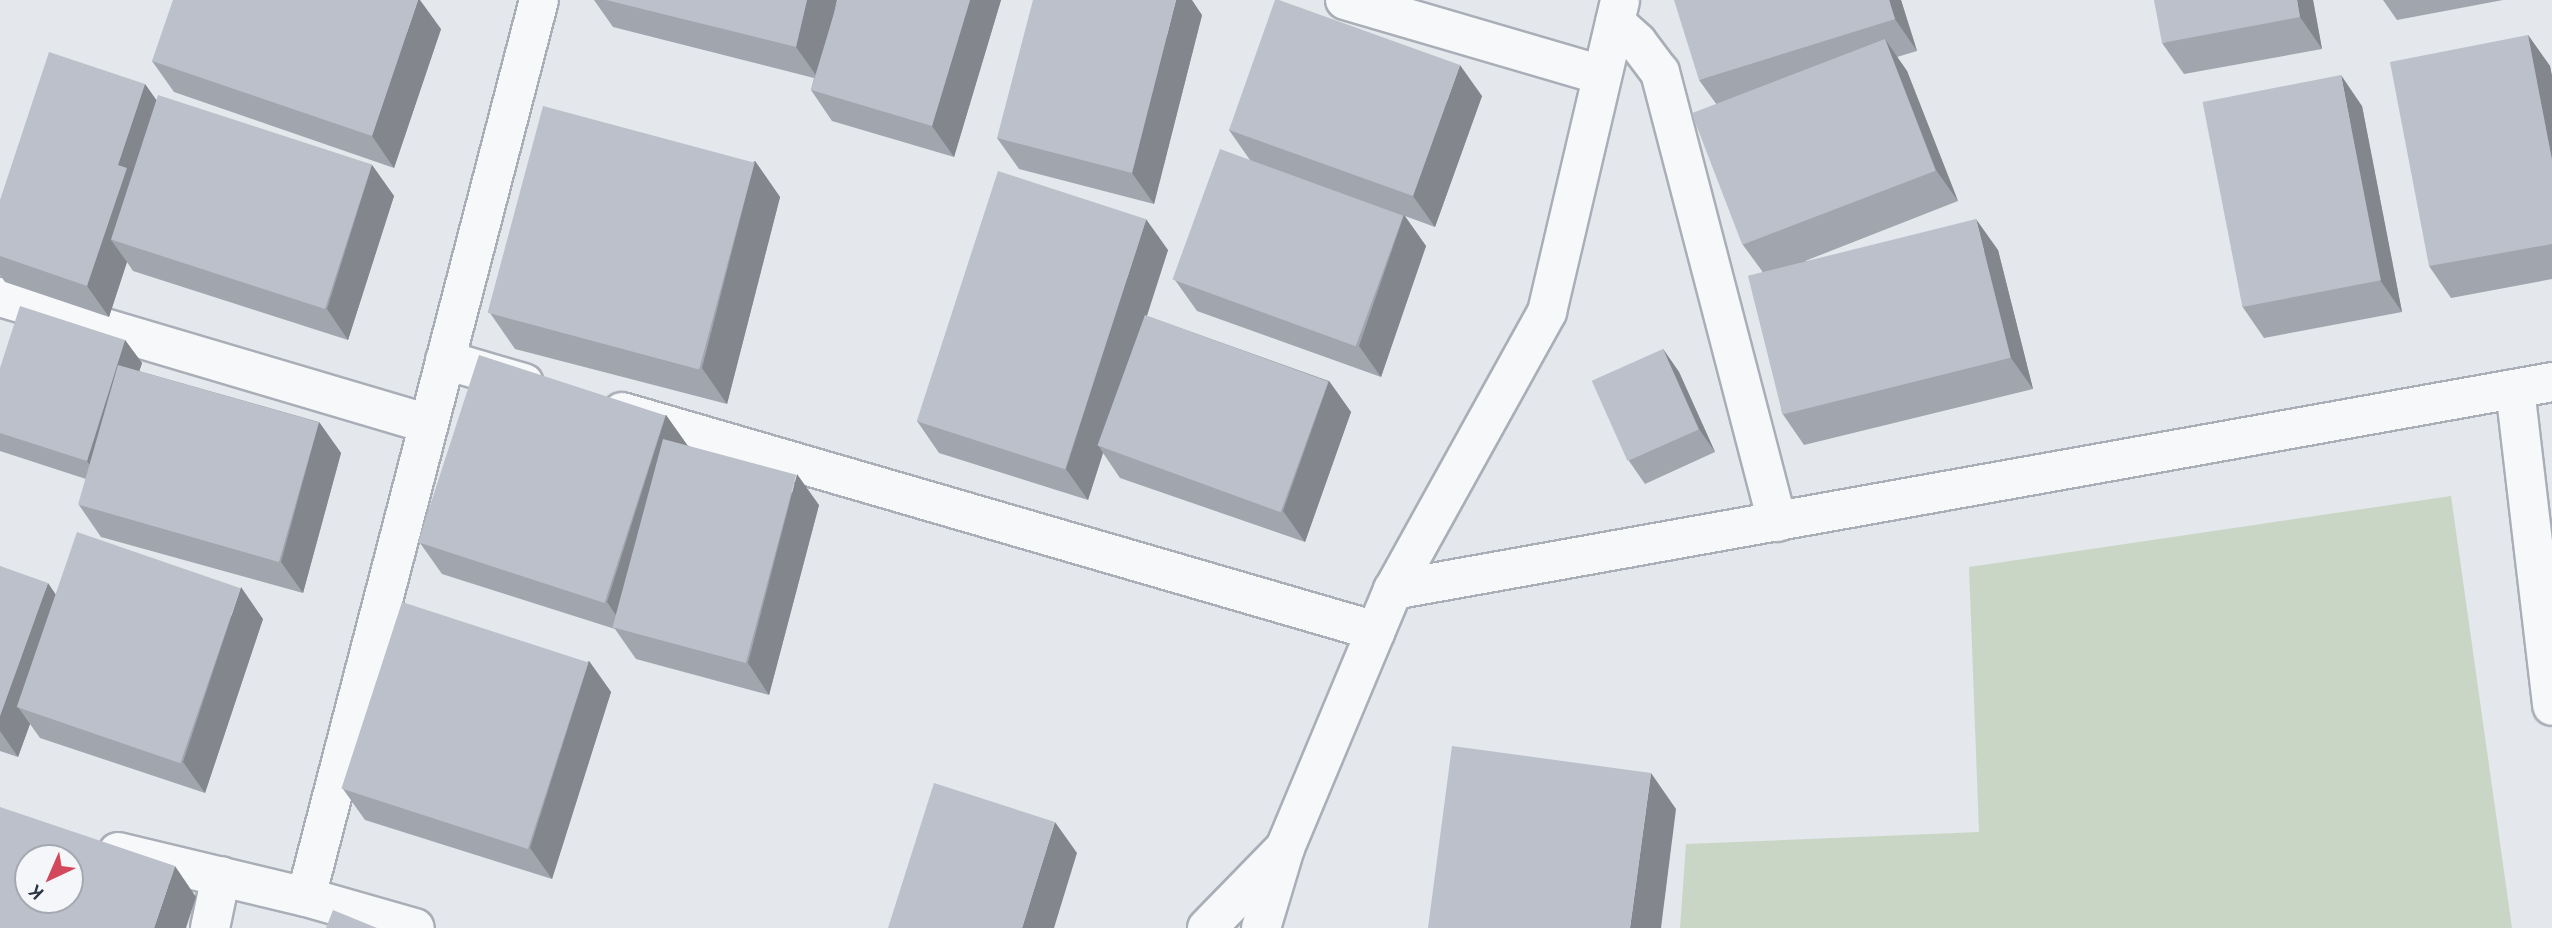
<!DOCTYPE html>
<style>
body{margin:0}
#map{position:relative;width:2552px;height:928px;overflow:hidden;background:#e4e7ec;font-family:"Archivo Narrow",sans-serif}
div>[style]{position:absolute}
.green>*{inset:0;background:#c9d6c5}
.roads{filter:drop-shadow(2px 0 #a9aeb7) drop-shadow(-2px 0 #a9aeb7) drop-shadow(0 2px #a9aeb7) drop-shadow(0 -2px #a9aeb7)}
.minor>*{height:38px;margin:-19px;padding:0 19px;transform-origin:19px;border-radius:19px;background:#f7f8fa}
.tertiary>*{height:38px;margin:-19px;padding:0 19px;transform-origin:19px;border-radius:19px;background:#f7f8fa}
.wall>*{inset:0;background:#a1a5ae}
.shaded-wall>*{inset:0;background:#83868d}
.building>*{inset:0;background:#bbc0ca;transform-origin:0 0}
span{translate:-50% -50%;white-space:nowrap;text-align:center;line-height:1.15;-webkit-text-stroke:6px #f4f6f9;paint-order:stroke}
.north{position:absolute;left:14px;top:844px;width:70px;height:70px;box-sizing:border-box;background:#f4f6f9;border:2px solid #a4a8b1;border-radius:50%;rotate:224deg;font-size:19px;font-weight:700;line-height:28px;text-align:center;color:#2b3445}
.north::after{content:'';display:block;margin:auto;width:24px;height:32px;background:#d1495b;clip-path:polygon(50% 0,100% 100%,50% 72%,0 100%)}
</style>
<div id="map">
<div class="green">
<i style="clip-path:polygon(2451px 496px,2512px 928px,1680px 928px,1686px 844px,1979px 832px,1969px 567px)"></i>
</div>
<div class="roads">
<div class="minor">
<i style="left:1345px;top:0;width:268px;rotate:16.3deg"></i>
<i style="left:1615px;top:22px;width:30px;rotate:42deg"></i>
<i style="left:1637px;top:42px;width:38px;rotate:53deg"></i>
<i style="left:1660px;top:72px;width:465px;rotate:75.4deg"></i>
<i style="left:0;top:297px;width:447px;rotate:16.5deg"></i>
<i style="left:445px;top:360px;width:82px;rotate:16.2deg"></i>
<i style="left:2515px;top:389px;width:319px;rotate:83.3deg"></i>
<i style="left:622px;top:412px;width:785px;rotate:16.2deg"></i>
<i style="left:1393px;top:590px;width:1178px;rotate:-10.17deg"></i>
<i style="left:118px;top:852px;width:193px;rotate:13.5deg"></i>
<i style="left:306px;top:897px;width:113px;rotate:15.9deg"></i>
<i style="left:306px;top:897px;width:927px;rotate:-75.44deg"></i>
<i style="left:210px;top:928px;width:53px;rotate:-78.1deg"></i>
<i style="left:1207px;top:928px;width:112px;rotate:-45.7deg"></i>
</div>
<div class="tertiary">
<i style="left:1261px;top:928px;width:84px;rotate:-73.3deg"></i>
<i style="left:1285px;top:848px;width:280px;rotate:-67.3deg"></i>
<i style="left:1393px;top:590px;width:318px;rotate:-61deg"></i>
<i style="left:1547px;top:312px;width:320px;rotate:-76.8deg"></i>
</div>
</div>
<div class="wall">
<i style="clip-path:polygon(594px 0,837px 0,834px 11px,838px 0,1001px 0,954px 157px,832px 121px,811px 90px,814px 78px,613px 27px)"></i>
<i style="clip-path:polygon(1901px 0,1917px 51px,1897px 57px,1907px 71px,1958px 201px,1805px 261px,1998px 250px,2033px 389px,1804px 445px,1782px 413px,1762px 271px,1743px 245px,1717px 105px,1699px 80px)"></i>
<i style="clip-path:polygon(2313px 0,2322px 49px,2184px 74px,2162px 43px)"></i>
<i style="clip-path:polygon(2383px 0,2503px 0,2397px 20px)"></i>
<i style="clip-path:polygon(1202px 15px,1154px 204px,1019px 169px,997px 138px)"></i>
<i style="clip-path:polygon(441px 29px,394px 168px,174px 92px,152px 61px)"></i>
<i style="clip-path:polygon(2528px 35px,2550px 66px,2552px 76px,2552px 279px,2451px 298px,2429px 266px)"></i>
<i style="clip-path:polygon(145px 84px,156px 100px,372px 165px,394px 196px,348px 340px,133px 271px,127px 262px,109px 317px,5px 282px,0 275px,0 200px)"></i>
<i style="clip-path:polygon(1482px 96px,1435px 227px,1405px 216px,1426px 246px,1381px 377px,1197px 311px,1175px 280px,1250px 160px,1229px 130px)"></i>
<i style="clip-path:polygon(2362px 106px,2402px 312px,2264px 338px,2242px 306px)"></i>
<i style="clip-path:polygon(755px 161px,780px 197px,727px 404px,515px 349px,490px 313px)"></i>
<i style="clip-path:polygon(1168px 250px,1147px 316px,1329px 381px,1351px 412px,1305px 542px,1120px 478px,1103px 453px,1088px 500px,939px 453px,917px 421px)"></i>
<i style="clip-path:polygon(125px 340px,142px 363px,139px 371px,319px 422px,341px 453px,303px 593px,101px 537px,79px 505px,86px 479px,0 451px,0 368px)"></i>
<i style="clip-path:polygon(1663px 349px,1679px 372px,1715px 452px,1645px 484px,1629px 461px)"></i>
<i style="clip-path:polygon(666px 415px,687px 445px,819px 505px,769px 695px,636px 659px,615px 629px,442px 574px,420px 543px)"></i>
<i style="clip-path:polygon(0 566px,56px 595px,263px 619px,205px 793px,40px 738px,30px 724px,18px 757px,0 751px)"></i>
<i style="clip-path:polygon(589px 661px,611px 692px,552px 879px,365px 820px,343px 789px)"></i>
</div>
<div class="shaded-wall">
<i style="clip-path:polygon(418px 0,420px 0,441px 29px,394px 168px,372px 136px)"></i>
<i style="clip-path:polygon(807px 0,837px 0,818px 78px,796px 47px)"></i>
<i style="clip-path:polygon(970px 0,1001px 0,954px 157px,932px 126px)"></i>
<i style="clip-path:polygon(1176px 0,1192px 0,1202px 15px,1154px 204px,1132px 173px)"></i>
<i style="clip-path:polygon(1889px 0,1901px 0,1917px 51px,1895px 19px)"></i>
<i style="clip-path:polygon(2297px 0,2313px 0,2322px 49px,2300px 17px)"></i>
<i style="clip-path:polygon(2528px 35px,2550px 66px,2552px 76px,2552px 160px)"></i>
<i style="clip-path:polygon(1885px 39px,1907px 71px,1958px 201px,1936px 170px)"></i>
<i style="clip-path:polygon(1460px 65px,1482px 96px,1435px 227px,1413px 196px)"></i>
<i style="clip-path:polygon(2341px 75px,2362px 106px,2402px 312px,2380px 280px)"></i>
<i style="clip-path:polygon(145px 84px,167px 115px,111px 240px,127px 262px,109px 317px,87px 286px,118px 165px)"></i>
<i style="clip-path:polygon(755px 161px,780px 197px,727px 404px,702px 368px)"></i>
<i style="clip-path:polygon(372px 165px,394px 196px,348px 340px,327px 309px)"></i>
<i style="clip-path:polygon(1404px 215px,1426px 246px,1381px 377px,1359px 346px)"></i>
<i style="clip-path:polygon(1146px 219px,1168px 250px,1104px 448px,1099px 446px,1103px 453px,1088px 500px,1066px 469px)"></i>
<i style="clip-path:polygon(1976px 219px,1998px 250px,2033px 389px,2011px 358px)"></i>
<i style="clip-path:polygon(125px 340px,142px 363px,103px 485px,87px 461px)"></i>
<i style="clip-path:polygon(1663px 349px,1679px 372px,1715px 452px,1699px 429px)"></i>
<i style="clip-path:polygon(1329px 381px,1351px 412px,1305px 542px,1283px 511px)"></i>
<i style="clip-path:polygon(666px 415px,688px 446px,627px 631px,607px 602px)"></i>
<i style="clip-path:polygon(319px 422px,341px 453px,303px 593px,281px 562px)"></i>
<i style="clip-path:polygon(797px 474px,819px 505px,769px 695px,748px 663px)"></i>
<i style="clip-path:polygon(48px 583px,69px 614px,18px 707px,30px 724px,18px 757px,0 731px,0 716px)"></i>
<i style="clip-path:polygon(241px 587px,263px 619px,205px 793px,183px 762px)"></i>
<i style="clip-path:polygon(589px 661px,611px 692px,552px 879px,530px 848px)"></i>
<i style="clip-path:polygon(1651px 773px,1676px 809px,1661px 928px,1630px 928px)"></i>
<i style="clip-path:polygon(1055px 822px,1077px 853px,1054px 928px,1022px 928px)"></i>
<i style="clip-path:polygon(175px 866px,196px 897px,186px 928px,154px 928px)"></i>
</div>
<div class="building">
<i style="clip-path:polygon(173px 0,418px 0,372px 136px,152px 61px)"></i>
<i style="clip-path:polygon(606px 0,807px 0,796px 47px)"></i>
<i style="clip-path:polygon(838px 0,970px 0,932px 126px,811px 90px)"></i>
<i style="clip-path:polygon(1033px 0,1176px 0,1132px 173px,997px 138px)"></i>
<i style="clip-path:polygon(1275px 0,1279px 0,1460px 65px,1413px 196px,1229px 130px)"></i>
<i style="clip-path:polygon(1674px 0,1889px 0,1895px 19px,1699px 80px)"></i>
<i style="clip-path:polygon(2154px 0,2297px 0,2300px 17px,2162px 43px)"></i>
<i style="clip-path:polygon(2528px 35px,2552px 160px,2552px 244px,2429px 266px,2390px 62px)"></i>
<i style="left:1885px;top:39px;width:141px;height:207px;rotate:69deg"></i>
<i style="clip-path:polygon(49px 52px,145px 84px,118px 165px,127px 168px,87px 286px,0 256px,0 200px)"></i>
<i style="left:2341px;top:75px;width:209px;height:141px;rotate:79deg"></i>
<i style="left:158px;top:95px;width:225px;height:152px;rotate:18deg"></i>
<i style="left:543px;top:106px;width:219px;height:214px;rotate:15deg"></i>
<i style="left:1220px;top:149px;width:195px;height:139px;rotate:20deg"></i>
<i style="left:998px;top:171px;width:156px;height:263px;rotate:18deg"></i>
<i style="left:1976px;top:219px;width:143px;height:235px;rotate:76deg"></i>
<i style="clip-path:polygon(20px 306px,125px 340px,87px 461px,0 433px,0 368px)"></i>
<i style="left:1145px;top:315px;width:195px;height:139px;rotate:20deg"></i>
<i style="left:1663px;top:349px;width:88px;height:78px;rotate:66deg"></i>
<i style="left:479px;top:355px;width:196px;height:197px;rotate:18deg"></i>
<i style="left:118px;top:365px;width:209px;height:145px;rotate:16deg"></i>
<i style="left:663px;top:439px;width:138px;height:195px;rotate:15deg"></i>
<i style="left:77px;top:532px;width:173px;height:185px;rotate:19deg"></i>
<i style="clip-path:polygon(0 566px,48px 583px,0 716px)"></i>
<i style="left:402px;top:602px;width:196px;height:196px;rotate:18deg"></i>
<i style="clip-path:polygon(1452px 746px,1651px 773px,1630px 928px,1428px 928px)"></i>
<i style="clip-path:polygon(934px 783px,1055px 822px,1022px 928px,888px 928px)"></i>
<i style="clip-path:polygon(evenodd,0 807px,175px 866px,154px 928px,0 928px,0 807px,28px 858px,70px 858px,70px 900px,28px 900px,28px 858px)"></i>
<i style="clip-path:polygon(333px 910px,377px 928px,326px 928px)"></i>
</div>
<div class="north">K</div>
</div>
